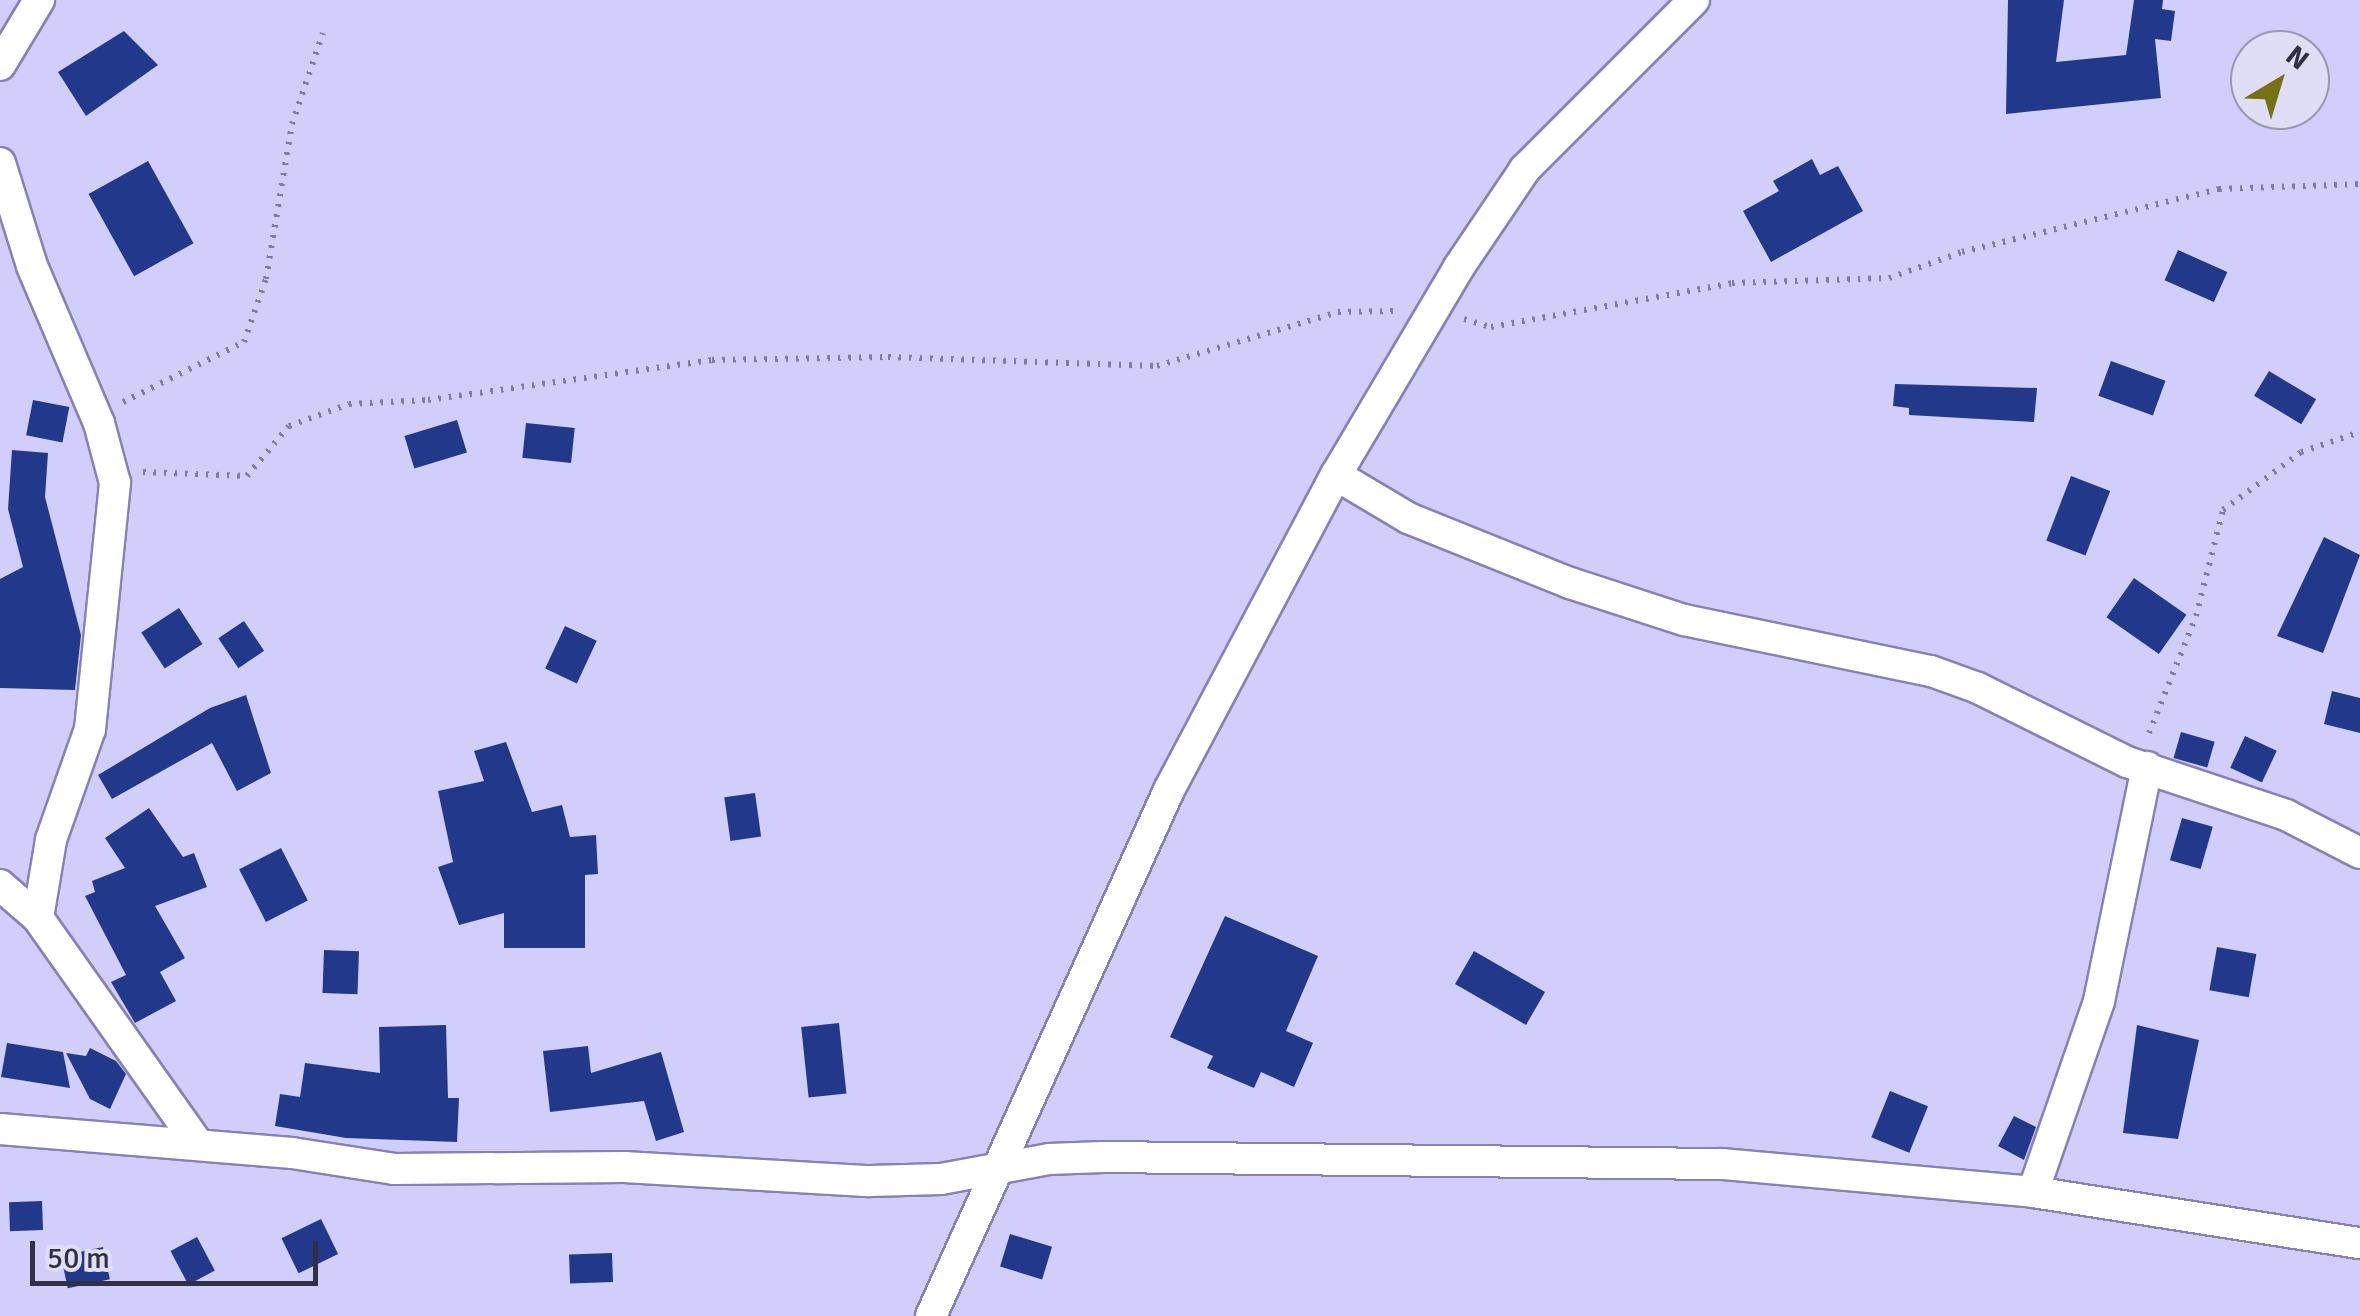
<!DOCTYPE html>
<style>
body{margin:0}
#map{position:relative;width:2360px;height:1316px;overflow:hidden;background:#d1cefc;font-family:Signika,sans-serif}
div>[style]{position:absolute}
.building>*{inset:0;background:#22388a;transform-origin:0 0}
.path>*{height:6px;margin-top:-3px;transform-origin:0;background:repeating-linear-gradient(90deg,#7f7d9e 0 2.5px,transparent 0 10.5px)}
.roads{filter:drop-shadow(2px 0 #8681b7) drop-shadow(-2px 0 #8681b7) drop-shadow(0 2px #8681b7) drop-shadow(0 -2px #8681b7)}
.minor>*{height:30px;margin:-15px;padding:0 15px;transform-origin:15px;border-radius:15px;background:#fff}
span{translate:-50% -50%;white-space:nowrap;text-align:center;line-height:1.15;-webkit-text-stroke:10px #dfdef6;paint-order:stroke}
.north{position:absolute;left:2230px;top:30px;width:100px;height:100px;box-sizing:border-box;background:#dfdef6;border:2px solid #9998af;border-radius:50%;rotate:38deg;font-size:28px;font-weight:700;line-height:40px;text-align:center;color:#312f45}
.north::after{content:'';display:block;margin:auto;width:35px;height:45px;background:#757114;clip-path:polygon(50% 0,100% 100%,50% 72%,0 100%)}
.scale{position:absolute;left:30px;top:1241px;width:288px;height:45px;box-sizing:border-box;border:5px solid #312f45;border-top:0;padding-left:12px;font-size:30px;line-height:35px;white-space:nowrap;color:#312f45;-webkit-text-stroke:8px #dfdef6;paint-order:stroke}
</style>
<div id="map">
<div class="building">
<i style="clip-path:polygon(2008px 0,2064px 0,2056px 62px,2126px 55px,2134px 0,2163px 0,2162px 9px,2175px 11px,2171px 41px,2155px 39px,2161px 98px,2006px 114px)"></i>
<i style="clip-path:polygon(124px 31px,158px 65px,86px 116px,58px 72px)"></i>
<i style="clip-path:polygon(1812px 159px,1820px 175px,1838px 166px,1863px 211px,1771px 262px,1743px 211px,1779px 191px,1773px 181px)"></i>
<i style="left:148px;top:161px;width:94px;height:68px;rotate:61deg"></i>
<i style="left:2178px;top:250px;width:54px;height:33px;rotate:24deg"></i>
<i style="left:2111px;top:361px;width:58px;height:37px;rotate:20deg"></i>
<i style="left:2269px;top:371px;width:55px;height:29px;rotate:31deg"></i>
<i style="clip-path:polygon(1895px 384px,2037px 388px,2034px 422px,1909px 415px,1909px 408px,1893px 406px)"></i>
<i style="left:33px;top:400px;width:37px;height:36px;rotate:11deg"></i>
<i style="left:457px;top:420px;width:34px;height:55px;rotate:73deg"></i>
<i style="left:526px;top:423px;width:49px;height:35px;rotate:6deg"></i>
<i style="clip-path:polygon(12px 450px,48px 453px,45px 497px,81px 635px,75px 690px,0 688px,0 579px,23px 567px,8px 509px)"></i>
<i style="left:2071px;top:476px;width:42px;height:69px;rotate:21deg"></i>
<i style="clip-path:polygon(2324px 537px,2360px 555px,2323px 653px,2277px 636px)"></i>
<i style="left:2134px;top:578px;width:64px;height:48px;rotate:35deg"></i>
<i style="left:179px;top:608px;width:43px;height:45px;rotate:57deg"></i>
<i style="left:244px;top:621px;width:36px;height:31px;rotate:56deg"></i>
<i style="left:565px;top:626px;width:35px;height:47px;rotate:25deg"></i>
<i style="clip-path:polygon(2332px 691px,2360px 698px,2360px 733px,2324px 724px)"></i>
<i style="clip-path:polygon(246px 695px,271px 773px,237px 791px,212px 743px,112px 799px,98px 775px,210px 708px)"></i>
<i style="left:2181px;top:732px;width:35px;height:27px;rotate:16deg"></i>
<i style="left:2245px;top:736px;width:35px;height:35px;rotate:25deg"></i>
<i style="clip-path:polygon(506px 742px,532px 812px,562px 805px,570px 837px,596px 835px,598px 874px,585px 875px,585px 948px,504px 948px,504px 913px,459px 925px,438px 867px,453px 862px,438px 791px,484px 781px,474px 751px)"></i>
<i style="left:755px;top:793px;width:44px;height:31px;rotate:82deg"></i>
<i style="clip-path:polygon(149px 808px,183px 857px,194px 853px,207px 887px,155px 906px,185px 958px,160px 972px,176px 1001px,135px 1023px,111px 982px,126px 975px,85px 896px,95px 892px,92px 881px,125px 868px,105px 838px)"></i>
<i style="left:2182px;top:818px;width:32px;height:44px;rotate:16deg"></i>
<i style="left:281px;top:848px;width:59px;height:47px;rotate:63deg"></i>
<i style="clip-path:polygon(1225px 916px,1318px 956px,1286px 1031px,1313px 1043px,1294px 1087px,1261px 1072px,1254px 1088px,1207px 1068px,1213px 1056px,1170px 1037px)"></i>
<i style="left:2217px;top:947px;width:40px;height:44px;rotate:10deg"></i>
<i style="left:324px;top:950px;width:35px;height:43px;rotate:2deg"></i>
<i style="left:1474px;top:951px;width:82px;height:38px;rotate:30deg"></i>
<i style="left:839px;top:1023px;width:71px;height:38px;rotate:84deg"></i>
<i style="clip-path:polygon(446px 1025px,448px 1098px,459px 1098px,457px 1142px,346px 1138px,275px 1126px,280px 1094px,300px 1097px,305px 1063px,380px 1073px,379px 1027px)"></i>
<i style="clip-path:polygon(2137px 1025px,2199px 1040px,2178px 1139px,2123px 1133px)"></i>
<i style="clip-path:polygon(7px 1043px,63px 1052px,70px 1088px,1px 1077px)"></i>
<i style="clip-path:polygon(588px 1046px,591px 1073px,661px 1052px,684px 1132px,656px 1141px,644px 1101px,550px 1112px,543px 1051px)"></i>
<i style="clip-path:polygon(90px 1048px,116px 1061px,126px 1074px,110px 1109px,90px 1099px,66px 1053px,86px 1056px)"></i>
<i style="left:1890px;top:1091px;width:41px;height:50px;rotate:22deg"></i>
<i style="clip-path:polygon(2014px 1116px,2036px 1127px,2024px 1160px,1998px 1146px)"></i>
<i style="left:42px;top:1201px;width:29px;height:33px;rotate:88deg"></i>
<i style="left:321px;top:1219px;width:39px;height:44px;rotate:64deg"></i>
<i style="left:1010px;top:1234px;width:44px;height:34px;rotate:17deg"></i>
<i style="left:197px;top:1237px;width:38px;height:30px;rotate:62deg"></i>
<i style="left:103px;top:1247px;width:33px;height:43px;rotate:78deg"></i>
<i style="left:612px;top:1253px;width:29px;height:43px;rotate:88deg"></i>
</div>
<div class="path">
<i style="left:1464px;top:319px;width:28px;rotate:17deg"></i>
<i style="left:1491px;top:327px;width:245px;rotate:-10.3deg"></i>
<i style="left:1732px;top:283px;width:157px;rotate:-1.8deg"></i>
<i style="left:1889px;top:278px;width:77px;rotate:-19.6deg"></i>
<i style="left:1962px;top:252px;width:265px;rotate:-13.8deg"></i>
<i style="left:2219px;top:189px;width:141px;rotate:-2deg"></i>
<i style="left:123px;top:402px;width:135px;rotate:-26.4deg"></i>
<i style="left:244px;top:342px;width:67px;rotate:-70.8deg"></i>
<i style="left:266px;top:279px;width:157px;rotate:-80.5deg"></i>
<i style="left:292px;top:124px;width:96px;rotate:-71.2deg"></i>
<i style="left:143px;top:472px;width:104px;rotate:2.2deg"></i>
<i style="left:247px;top:476px;width:65px;rotate:-50deg"></i>
<i style="left:289px;top:426px;width:64px;rotate:-20.1deg"></i>
<i style="left:349px;top:404px;width:79px;rotate:-2.9deg"></i>
<i style="left:428px;top:400px;width:287px;rotate:-8deg"></i>
<i style="left:712px;top:360px;width:176px;rotate:-1deg"></i>
<i style="left:888px;top:357px;width:269px;rotate:1.9deg"></i>
<i style="left:1157px;top:366px;width:189px;rotate:-16.6deg"></i>
<i style="left:1338px;top:312px;width:55px;rotate:-1deg"></i>
<i style="left:2149px;top:733px;width:126px;rotate:-68.1deg"></i>
<i style="left:2196px;top:616px;width:109px;rotate:-75.7deg"></i>
<i style="left:2223px;top:510px;width:97px;rotate:-36.6deg"></i>
<i style="left:2301px;top:452px;width:62px;rotate:-18.7deg"></i>
</div>
<div class="roads">
<div class="minor">
<i style="left:0;top:65px;width:76px;rotate:-59deg"></i>
<i style="left:0;top:163px;width:108px;rotate:72.7deg"></i>
<i style="left:32px;top:266px;width:171px;rotate:66.9deg"></i>
<i style="left:99px;top:423px;width:62px;rotate:75.1deg"></i>
<i style="left:115px;top:483px;width:247px;rotate:95.8deg"></i>
<i style="left:90px;top:729px;width:118px;rotate:109.4deg"></i>
<i style="left:51px;top:840px;width:79px;rotate:99.5deg"></i>
<i style="left:1336px;top:475px;width:84px;rotate:30.8deg"></i>
<i style="left:1408px;top:518px;width:175px;rotate:21.9deg"></i>
<i style="left:1570px;top:583px;width:120px;rotate:18deg"></i>
<i style="left:1684px;top:620px;width:252px;rotate:11.7deg"></i>
<i style="left:1931px;top:671px;width:50px;rotate:19.9deg"></i>
<i style="left:1978px;top:688px;width:166px;rotate:26.4deg"></i>
<i style="left:2127px;top:762px;width:168px;rotate:18.4deg"></i>
<i style="left:2286px;top:815px;width:83px;rotate:27.2deg"></i>
<i style="left:0;top:885px;width:50px;rotate:41deg"></i>
<i style="left:38px;top:918px;width:277px;rotate:54.7deg"></i>
<i style="left:0;top:1129px;width:293px;rotate:4.7deg"></i>
<i style="left:292px;top:1153px;width:103px;rotate:8.9deg"></i>
<i style="left:394px;top:1169px;width:230px;rotate:-0.5deg"></i>
<i style="left:624px;top:1167px;width:246px;rotate:3.3deg"></i>
<i style="left:870px;top:1181px;width:71px;rotate:-1.6deg"></i>
<i style="left:941px;top:1179px;width:110px;rotate:-10.5deg"></i>
<i style="left:1049px;top:1159px;width:54px;rotate:-2.1deg"></i>
<i style="left:1103px;top:1157px;width:619px;rotate:0.65deg"></i>
<i style="left:1722px;top:1164px;width:312px;rotate:5.1deg"></i>
<i style="left:2033px;top:1192px;width:331px;rotate:8.9deg"></i>
<i style="left:2033px;top:1192px;width:202px;rotate:-70.9deg"></i>
<i style="left:2099px;top:1001px;width:239px;rotate:-78.4deg"></i>
<i style="left:931px;top:1316px;width:577px;rotate:-65.65deg"></i>
<i style="left:1169px;top:790px;width:357px;rotate:-62.1deg"></i>
<i style="left:1336px;top:475px;width:242px;rotate:-59.4deg"></i>
<i style="left:1459px;top:267px;width:118px;rotate:-56deg"></i>
<i style="left:1525px;top:169px;width:239px;rotate:-45deg"></i>
</div>
</div>
<div class="north">N</div>
<div class="scale">50 m</div>
</div>
